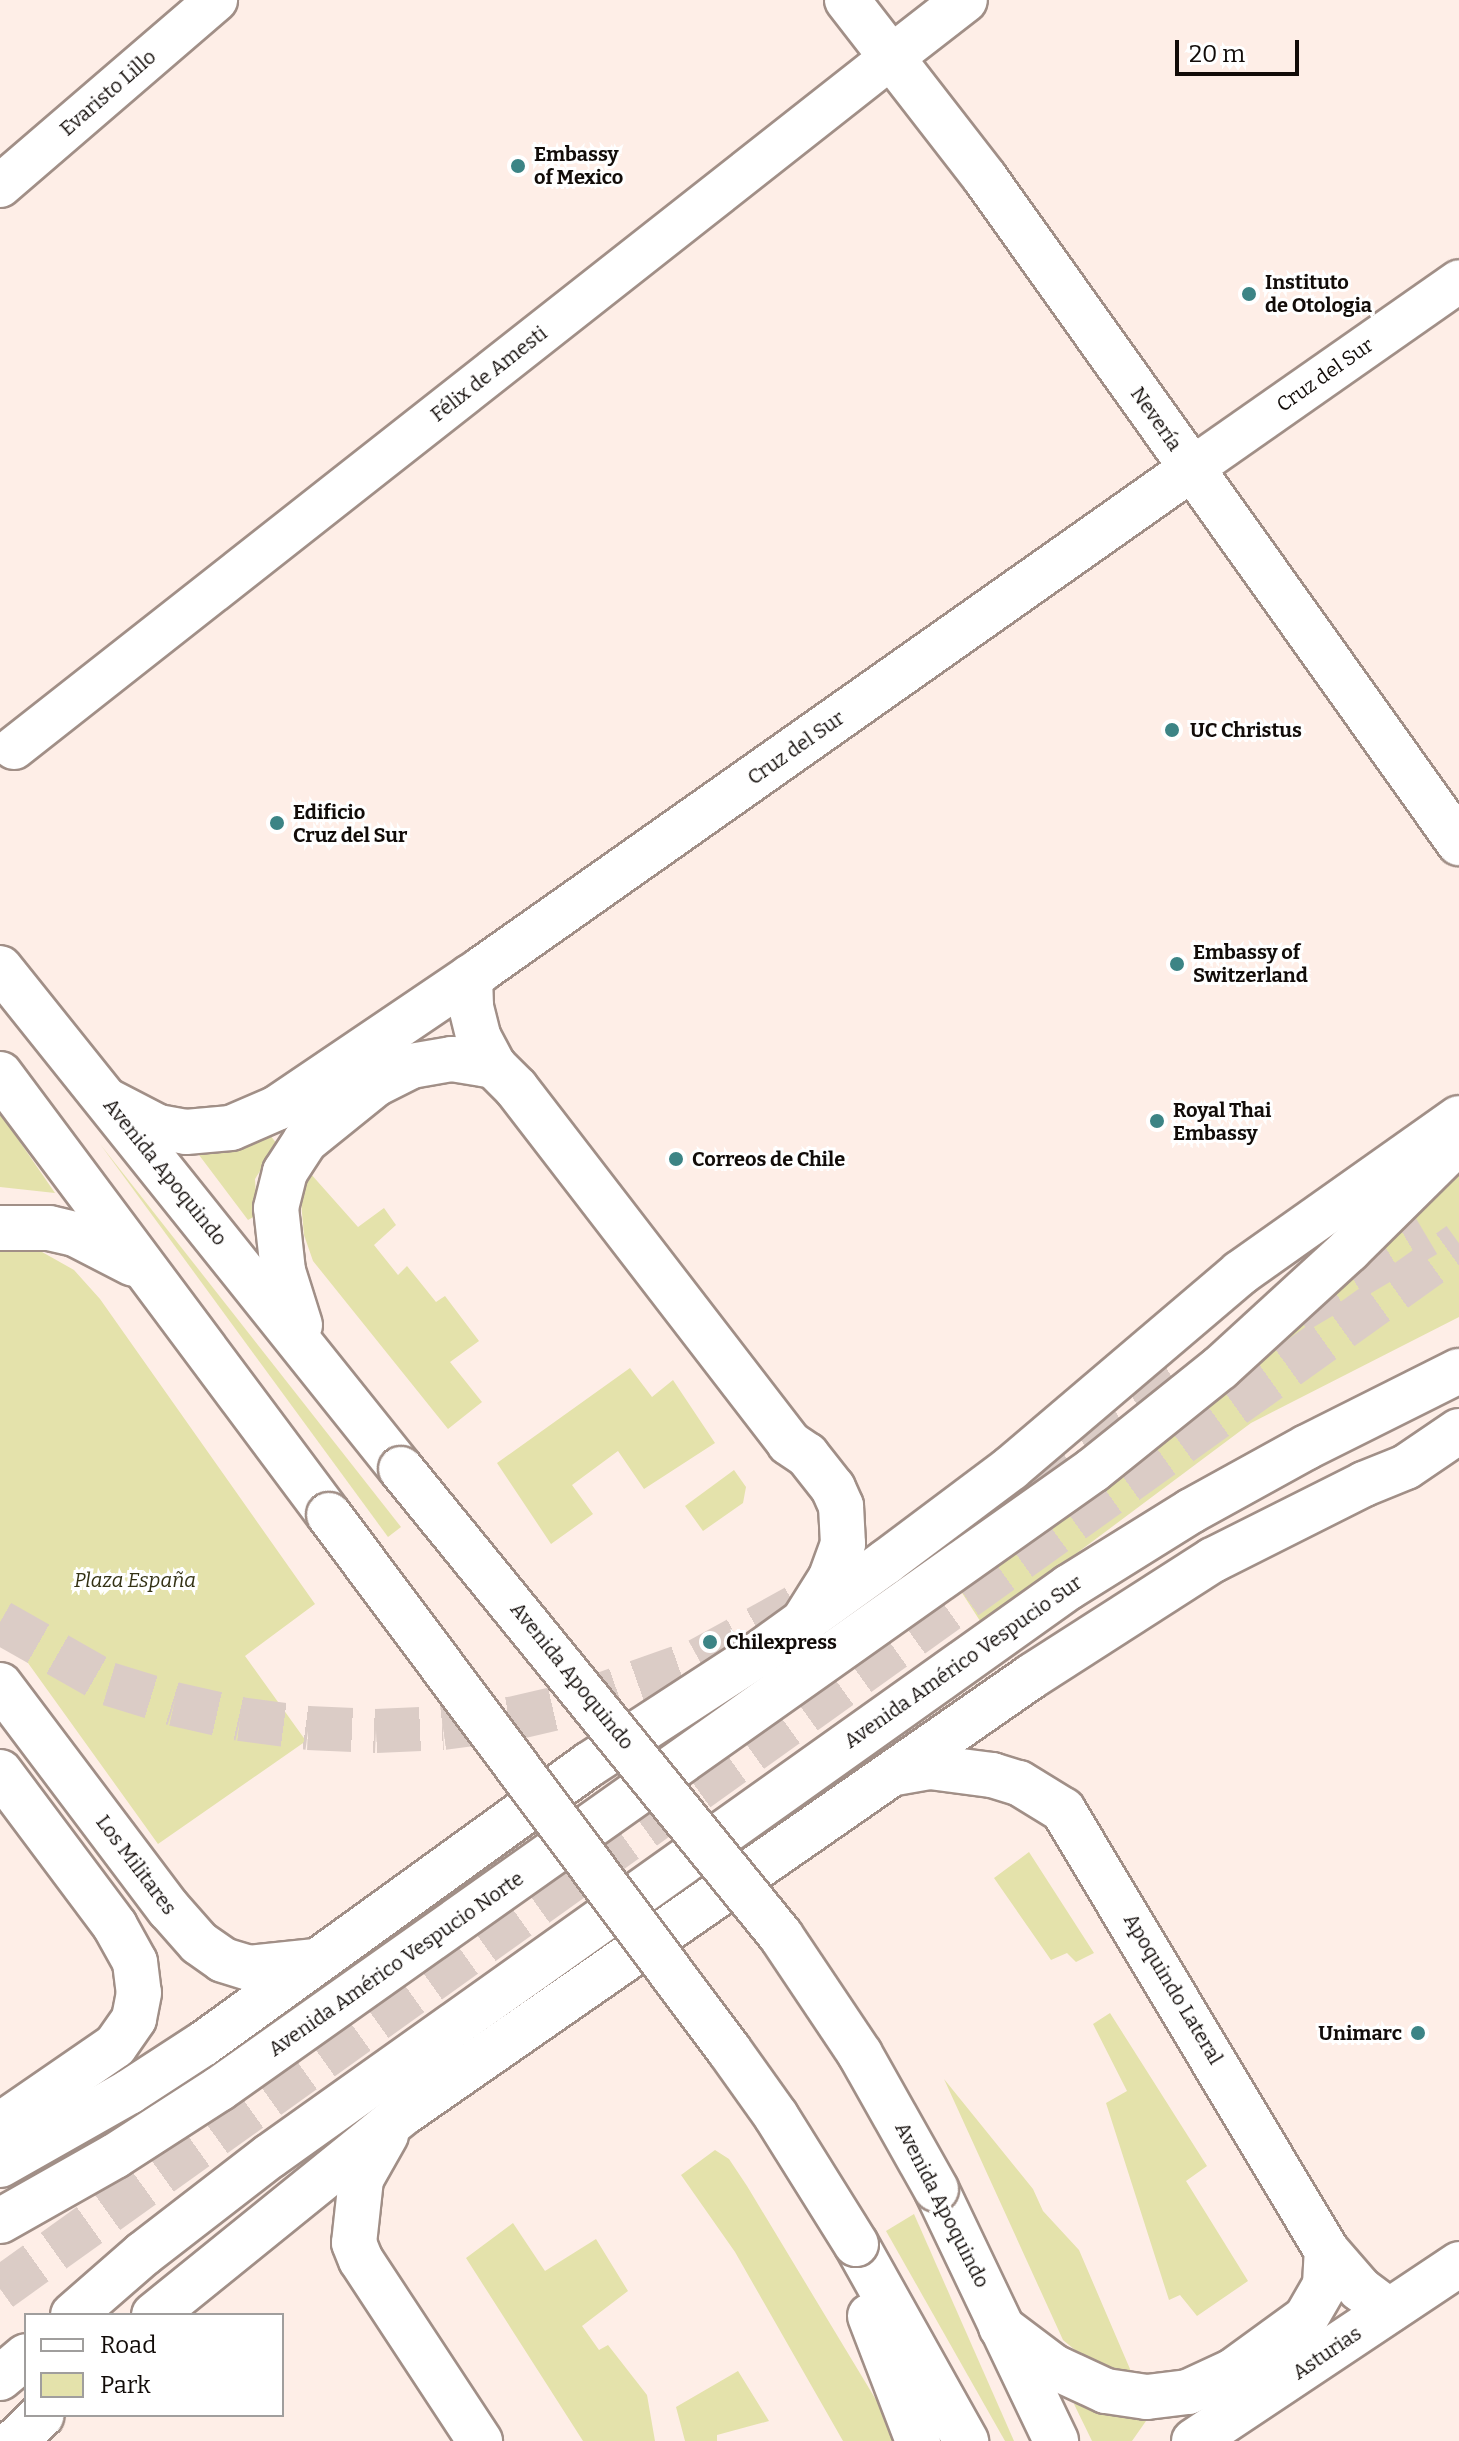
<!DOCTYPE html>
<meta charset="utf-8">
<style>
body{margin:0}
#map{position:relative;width:1459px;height:2441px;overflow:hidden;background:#feeee7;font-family:Bitter,serif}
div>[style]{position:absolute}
.green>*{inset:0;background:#e4e2ab}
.motorway-tunnel>*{height:44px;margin-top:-22px;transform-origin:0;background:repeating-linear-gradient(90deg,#dbccc6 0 44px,transparent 0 66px)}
.roads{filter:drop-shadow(2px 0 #a18f87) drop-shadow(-2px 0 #a18f87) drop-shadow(0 2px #a18f87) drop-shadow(0 -2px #a18f87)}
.minor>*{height:42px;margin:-21px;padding:0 21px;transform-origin:21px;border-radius:21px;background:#fff}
.tertiary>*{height:44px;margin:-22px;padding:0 22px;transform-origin:22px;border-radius:22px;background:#fff}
.secondary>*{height:44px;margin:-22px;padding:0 22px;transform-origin:22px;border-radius:22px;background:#fff}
.primary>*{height:44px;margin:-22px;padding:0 22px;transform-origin:22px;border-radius:22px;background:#fff}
.bridges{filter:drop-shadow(2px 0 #a18f87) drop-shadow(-2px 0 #a18f87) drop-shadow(0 2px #a18f87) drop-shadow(0 -2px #a18f87)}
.primary-bridge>*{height:44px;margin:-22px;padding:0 22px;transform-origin:22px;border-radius:22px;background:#fff}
.dots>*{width:22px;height:22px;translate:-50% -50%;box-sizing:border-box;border:4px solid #fff;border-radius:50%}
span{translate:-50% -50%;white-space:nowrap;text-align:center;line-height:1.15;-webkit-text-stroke:6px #fff;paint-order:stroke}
.street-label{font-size:20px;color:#120c09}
.poi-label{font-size:20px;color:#120c09;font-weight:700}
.left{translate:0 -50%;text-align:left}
.right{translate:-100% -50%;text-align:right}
.park-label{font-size:20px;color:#333114;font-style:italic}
.legend{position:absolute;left:24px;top:2313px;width:260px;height:104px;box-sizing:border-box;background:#fff;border:2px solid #a09e9d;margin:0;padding:10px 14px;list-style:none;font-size:24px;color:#120c09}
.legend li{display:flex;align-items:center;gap:16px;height:40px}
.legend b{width:40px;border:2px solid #a09e9d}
.scale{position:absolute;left:1175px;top:40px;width:124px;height:36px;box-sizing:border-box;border:4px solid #120c09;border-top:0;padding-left:10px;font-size:24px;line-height:28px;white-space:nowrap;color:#120c09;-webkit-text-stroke:6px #fff;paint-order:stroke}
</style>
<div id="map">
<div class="green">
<i style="clip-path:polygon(0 1113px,55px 1193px,0 1187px)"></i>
<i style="clip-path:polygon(270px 1135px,277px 1144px,255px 1179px,257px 1215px,248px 1220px,196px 1151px)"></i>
<i style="clip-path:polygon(100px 1144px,401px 1527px,388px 1537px)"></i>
<i style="clip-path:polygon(1459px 1167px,1459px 1317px,1251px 1423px,982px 1624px,955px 1582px)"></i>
<i style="clip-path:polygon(310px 1173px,358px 1227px,384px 1208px,396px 1225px,374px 1245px,398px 1275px,407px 1266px,436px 1302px,445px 1296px,479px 1341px,450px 1362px,482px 1402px,448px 1429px,313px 1261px,304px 1235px,301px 1202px)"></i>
<i style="clip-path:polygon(0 1246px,35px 1248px,74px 1270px,100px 1299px,315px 1604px,245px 1656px,306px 1741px,158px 1844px,0 1624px)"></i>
<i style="clip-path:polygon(630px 1368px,652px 1397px,673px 1380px,715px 1443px,644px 1489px,618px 1451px,572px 1485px,593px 1514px,551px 1544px,497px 1463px)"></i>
<i style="clip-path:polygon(734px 1470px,746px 1487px,743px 1503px,703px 1531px,685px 1506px)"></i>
<i style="clip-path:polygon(1029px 1852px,1094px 1953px,1076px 1962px,1067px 1953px,1051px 1960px,994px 1878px)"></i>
<i style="clip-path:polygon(1110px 2013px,1207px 2166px,1186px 2181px,1248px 2281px,1197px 2316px,1180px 2295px,1169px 2300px,1106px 2103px,1127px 2091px,1093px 2024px)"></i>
<i style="clip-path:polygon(944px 2079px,1033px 2189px,1043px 2211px,1079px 2250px,1133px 2376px,1111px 2371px,1086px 2359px,1063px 2340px)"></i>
<i style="clip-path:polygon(715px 2150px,729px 2159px,747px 2186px,887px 2418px,892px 2441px,843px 2441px,735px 2252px,681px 2175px)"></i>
<i style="clip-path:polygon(914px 2214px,1014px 2441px,1005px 2441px,886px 2231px)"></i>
<i style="clip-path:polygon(513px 2223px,545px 2271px,596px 2239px,628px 2291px,582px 2326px,599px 2350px,608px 2345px,647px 2395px,655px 2441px,583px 2441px,466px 2258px)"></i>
<i style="clip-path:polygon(738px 2371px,769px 2421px,717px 2435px,717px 2441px,685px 2441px,676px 2407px)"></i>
<i style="clip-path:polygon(1082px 2399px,1113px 2414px,1146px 2421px,1132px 2441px,1092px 2441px,1074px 2404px)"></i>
</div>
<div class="motorway-tunnel">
<i style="left:1296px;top:1312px;width:151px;rotate:-30.6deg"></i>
<i style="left:1024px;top:1473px;width:196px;rotate:-30.8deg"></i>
<i style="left:0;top:1622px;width:125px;rotate:29.6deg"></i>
<i style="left:109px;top:1684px;width:68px;rotate:17.1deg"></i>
<i style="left:174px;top:1704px;width:68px;rotate:12.8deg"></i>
<i style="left:240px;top:1719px;width:69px;rotate:7.5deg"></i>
<i style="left:308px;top:1728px;width:68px;rotate:2.5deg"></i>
<i style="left:376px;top:1731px;width:67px;rotate:-2.6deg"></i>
<i style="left:443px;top:1728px;width:68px;rotate:-7.7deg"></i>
<i style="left:510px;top:1719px;width:67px;rotate:-13deg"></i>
<i style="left:575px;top:1704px;width:132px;rotate:-19.5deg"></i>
<i style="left:699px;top:1660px;width:114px;rotate:-28.8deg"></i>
<i style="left:0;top:2289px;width:1795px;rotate:-35.61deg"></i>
</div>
<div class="roads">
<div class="minor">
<i style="left:0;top:186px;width:285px;rotate:-40.7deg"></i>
<i style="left:1191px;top:469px;width:327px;rotate:-35deg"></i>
<i style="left:14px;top:748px;width:1119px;rotate:-38.21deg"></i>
</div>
<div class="tertiary">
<i style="left:847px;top:0;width:225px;rotate:52.2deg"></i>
<i style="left:985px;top:178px;width:817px;rotate:54.52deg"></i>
<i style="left:893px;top:56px;width:91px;rotate:-37.9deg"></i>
<i style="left:470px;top:977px;width:30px;rotate:88deg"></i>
<i style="left:471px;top:1007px;width:30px;rotate:76deg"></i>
<i style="left:478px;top:1036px;width:34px;rotate:62deg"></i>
<i style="left:494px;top:1066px;width:31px;rotate:45deg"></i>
<i style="left:516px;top:1088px;width:448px;rotate:52.4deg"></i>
<i style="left:789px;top:1443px;width:22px;rotate:34deg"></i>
<i style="left:807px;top:1455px;width:42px;rotate:51.8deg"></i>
<i style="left:833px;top:1488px;width:20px;rotate:66deg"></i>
<i style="left:841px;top:1506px;width:38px;rotate:87deg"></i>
<i style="left:843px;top:1544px;width:37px;rotate:110deg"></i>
<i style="left:830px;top:1579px;width:51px;rotate:122.1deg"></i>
<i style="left:108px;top:1101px;width:56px;rotate:27.5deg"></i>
<i style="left:158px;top:1127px;width:28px;rotate:10deg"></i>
<i style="left:186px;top:1132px;width:45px;rotate:-5.1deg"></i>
<i style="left:231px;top:1128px;width:50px;rotate:-23.5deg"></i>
<i style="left:277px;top:1108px;width:248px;rotate:-34.1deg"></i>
<i style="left:482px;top:969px;width:868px;rotate:-35.19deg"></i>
<i style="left:895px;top:1773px;width:36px;rotate:-10deg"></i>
<i style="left:930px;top:1767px;width:63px;rotate:7.4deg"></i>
<i style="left:992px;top:1775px;width:28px;rotate:17deg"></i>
<i style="left:1019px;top:1783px;width:52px;rotate:31.5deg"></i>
<i style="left:1063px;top:1810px;width:514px;rotate:59.09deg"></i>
<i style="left:1327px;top:2251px;width:50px;rotate:49deg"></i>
<i style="left:1360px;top:2289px;width:36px;rotate:37deg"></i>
<i style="left:386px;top:2135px;width:51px;rotate:119.6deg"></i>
<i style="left:361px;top:2179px;width:64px;rotate:96.2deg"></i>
<i style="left:354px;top:2243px;width:18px;rotate:68deg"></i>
<i style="left:361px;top:2260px;width:217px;rotate:56.7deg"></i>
<i style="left:154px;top:2315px;width:323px;rotate:-39deg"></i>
<i style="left:405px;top:2112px;width:764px;rotate:-34.81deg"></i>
<i style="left:1032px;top:1676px;width:215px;rotate:-32.7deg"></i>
<i style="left:1213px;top:1560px;width:169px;rotate:-26.7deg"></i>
<i style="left:1364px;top:1484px;width:45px;rotate:-22deg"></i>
<i style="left:1406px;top:1467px;width:64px;rotate:-34.2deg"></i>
<i style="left:15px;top:2441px;width:37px;rotate:-44deg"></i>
<i style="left:1194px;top:2441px;width:319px;rotate:-33.7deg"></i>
</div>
<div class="secondary">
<i style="left:0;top:1685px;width:281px;rotate:53deg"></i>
<i style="left:169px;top:1909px;width:45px;rotate:48.6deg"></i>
<i style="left:199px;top:1943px;width:29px;rotate:35deg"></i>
<i style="left:223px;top:1960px;width:27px;rotate:17deg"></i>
<i style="left:249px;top:1968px;width:65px;rotate:-6.1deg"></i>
<i style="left:0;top:1772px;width:192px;rotate:53.2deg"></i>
<i style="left:115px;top:1926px;width:41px;rotate:60.9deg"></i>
<i style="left:135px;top:1962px;width:31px;rotate:83deg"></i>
<i style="left:139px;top:1993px;width:26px;rotate:101deg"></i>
<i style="left:134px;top:2019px;width:33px;rotate:125deg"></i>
<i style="left:115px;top:2046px;width:140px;rotate:145.5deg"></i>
<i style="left:0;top:2165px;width:148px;rotate:-29.5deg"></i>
<i style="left:129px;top:2092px;width:88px;rotate:-33deg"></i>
<i style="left:203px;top:2044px;width:478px;rotate:-35.9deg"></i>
<i style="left:590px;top:1764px;width:199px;rotate:-33.1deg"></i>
<i style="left:757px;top:1655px;width:159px;rotate:-35.8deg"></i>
<i style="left:886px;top:1562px;width:156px;rotate:-36.9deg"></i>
<i style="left:1011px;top:1468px;width:301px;rotate:-40.4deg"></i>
<i style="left:1240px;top:1273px;width:268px;rotate:-35.3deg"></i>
</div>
<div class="primary">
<i style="left:0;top:968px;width:642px;rotate:51.33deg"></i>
<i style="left:0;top:1074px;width:550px;rotate:53.28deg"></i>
<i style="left:0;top:1228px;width:49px"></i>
<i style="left:49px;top:1228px;width:27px;rotate:13deg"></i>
<i style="left:75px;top:1234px;width:65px;rotate:27.3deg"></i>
<i style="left:300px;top:1325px;width:57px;rotate:-107.5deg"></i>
<i style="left:283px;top:1271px;width:63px;rotate:-96.3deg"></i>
<i style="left:276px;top:1208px;width:37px;rotate:-76deg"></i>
<i style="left:285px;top:1172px;width:37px;rotate:-57deg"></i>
<i style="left:305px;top:1141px;width:91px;rotate:-38.8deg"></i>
<i style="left:376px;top:1084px;width:39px;rotate:-27deg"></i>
<i style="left:411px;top:1066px;width:42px;rotate:-9.7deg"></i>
<i style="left:452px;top:1059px;width:43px;rotate:9.5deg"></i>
<i style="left:936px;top:2189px;width:279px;rotate:64.5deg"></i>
<i style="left:0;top:2221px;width:132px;rotate:-29.5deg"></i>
<i style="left:115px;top:2156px;width:124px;rotate:-32.8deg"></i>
<i style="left:219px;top:2089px;width:1071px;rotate:-35.31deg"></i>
<i style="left:1093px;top:1470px;width:163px;rotate:-38.8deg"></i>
<i style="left:1220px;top:1368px;width:175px;rotate:-42.5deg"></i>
<i style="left:1349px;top:1250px;width:155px;rotate:-44.7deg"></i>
<i style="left:856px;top:2244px;width:226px;rotate:60.8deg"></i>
<i style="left:73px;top:2315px;width:93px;rotate:-41.1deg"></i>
<i style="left:143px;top:2254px;width:160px;rotate:-37.7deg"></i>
<i style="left:270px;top:2156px;width:981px;rotate:-35.46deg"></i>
<i style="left:1069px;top:1587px;width:144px;rotate:-31.9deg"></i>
<i style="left:1191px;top:1511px;width:132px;rotate:-28.9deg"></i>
<i style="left:1307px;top:1447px;width:170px;rotate:-26.6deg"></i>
<i style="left:870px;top:2316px;width:134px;rotate:69deg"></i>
<i style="left:1001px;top:2327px;width:66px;rotate:37deg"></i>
<i style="left:1054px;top:2367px;width:57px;rotate:24.8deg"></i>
<i style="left:1106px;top:2391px;width:41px;rotate:8.3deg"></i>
<i style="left:1147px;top:2397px;width:41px;rotate:-7deg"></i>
<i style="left:1188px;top:2392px;width:50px;rotate:-25deg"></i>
<i style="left:1233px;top:2371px;width:90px;rotate:-36deg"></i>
<i style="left:1306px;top:2318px;width:38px;rotate:-60deg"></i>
<i style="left:1325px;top:2285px;width:34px;rotate:-87deg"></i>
<i style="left:0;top:2378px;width:34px;rotate:-40deg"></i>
</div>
</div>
<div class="bridges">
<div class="primary-bridge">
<i style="left:401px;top:1469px;width:602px;rotate:50.86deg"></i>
<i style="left:781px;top:1936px;width:142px;rotate:56.2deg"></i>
<i style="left:860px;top:2054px;width:155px;rotate:60.6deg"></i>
<i style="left:329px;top:1515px;width:668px;rotate:53.22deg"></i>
<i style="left:729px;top:2050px;width:81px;rotate:54.5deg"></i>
<i style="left:776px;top:2116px;width:151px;rotate:58deg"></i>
</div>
</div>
<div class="dots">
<i style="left:518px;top:166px;background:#3c8485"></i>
<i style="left:1249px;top:294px;background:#3c8485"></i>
<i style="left:1172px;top:730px;background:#3c8485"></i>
<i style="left:277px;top:823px;background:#3c8485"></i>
<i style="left:1177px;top:964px;background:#3c8485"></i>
<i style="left:1157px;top:1121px;background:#3c8485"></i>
<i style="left:676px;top:1159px;background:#3c8485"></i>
<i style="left:710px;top:1642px;background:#3c8485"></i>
<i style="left:1418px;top:2033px;background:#3c8485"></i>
</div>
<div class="street-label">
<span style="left:108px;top:93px;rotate:-41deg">Evaristo Lillo</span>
<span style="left:489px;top:374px;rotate:-38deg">Félix de Amesti</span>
<span style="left:1325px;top:375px;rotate:-35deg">Cruz del Sur</span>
<span style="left:1156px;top:419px;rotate:55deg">Nevería</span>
<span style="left:796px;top:748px;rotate:-35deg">Cruz del Sur</span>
<span style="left:165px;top:1172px;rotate:51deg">Avenida Apoquindo</span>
<span style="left:963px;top:1662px;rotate:-35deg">Avenida Américo Vespucio Sur</span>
<span style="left:572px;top:1676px;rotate:51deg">Avenida Apoquindo</span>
<span style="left:136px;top:1865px;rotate:53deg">Los Militares</span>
<span style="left:396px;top:1964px;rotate:-35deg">Avenida Américo Vespucio Norte</span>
<span style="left:1173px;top:1989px;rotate:59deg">Apoquindo Lateral</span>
<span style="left:942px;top:2205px;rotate:63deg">Avenida Apoquindo</span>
<span style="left:1327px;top:2353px;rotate:-34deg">Asturias</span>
</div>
<div class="poi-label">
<span class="left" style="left:534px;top:166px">Embassy<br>of Mexico</span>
<span class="left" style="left:1265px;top:294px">Instituto<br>de Otologia</span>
<span class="left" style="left:1190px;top:730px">UC Christus</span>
<span class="left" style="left:293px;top:824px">Edificio<br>Cruz del Sur</span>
<span class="left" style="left:1193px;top:964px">Embassy of<br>Switzerland</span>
<span class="left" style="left:1173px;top:1122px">Royal Thai<br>Embassy</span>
<span class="left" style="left:692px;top:1159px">Correos de Chile</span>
<span class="left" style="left:726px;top:1642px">Chilexpress</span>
<span class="right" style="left:1402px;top:2033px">Unimarc</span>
</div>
<div class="park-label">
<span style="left:135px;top:1580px">Plaza España</span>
</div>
<ul class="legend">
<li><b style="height:10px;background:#fff"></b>Road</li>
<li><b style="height:22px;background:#e4e2ab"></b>Park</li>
</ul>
<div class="scale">20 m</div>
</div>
